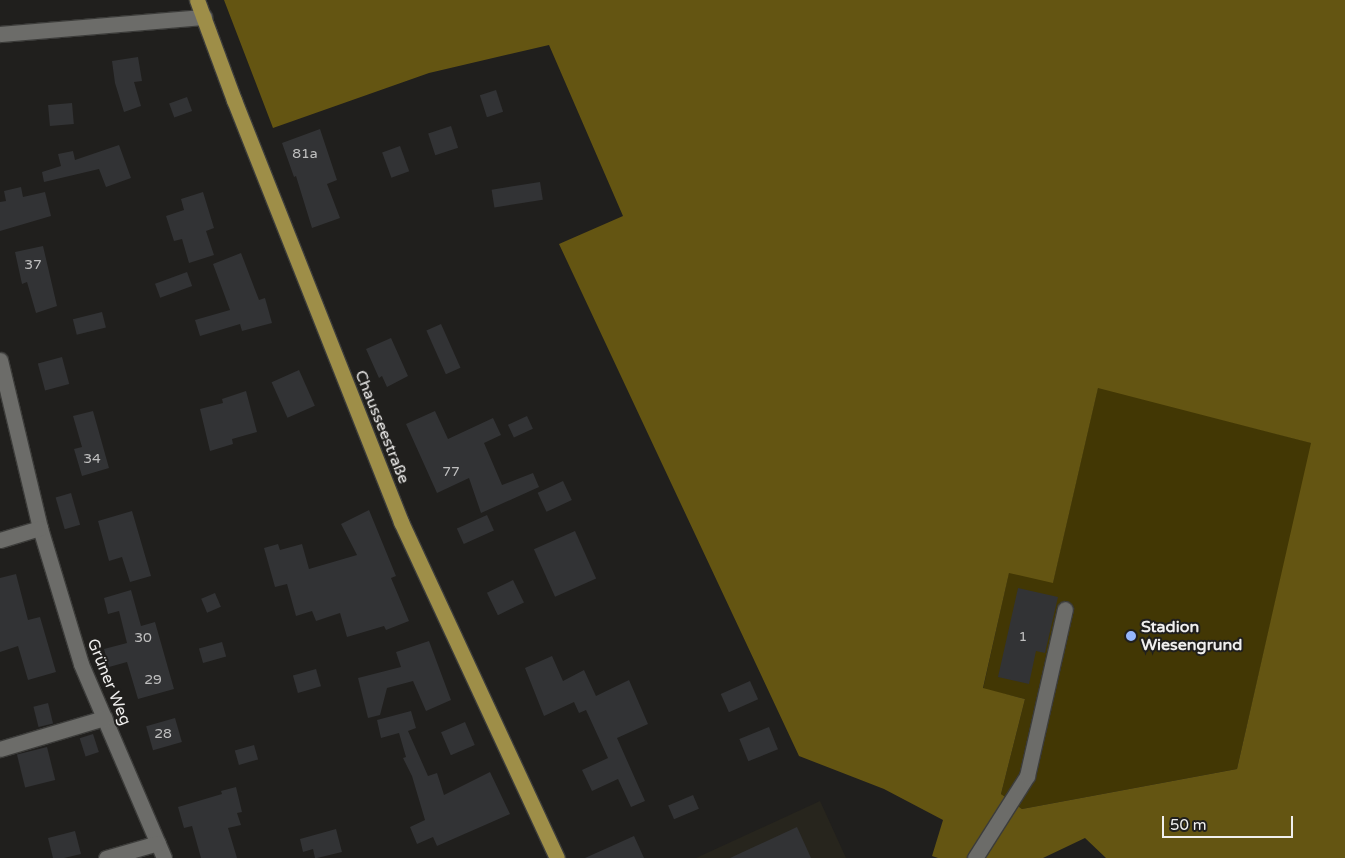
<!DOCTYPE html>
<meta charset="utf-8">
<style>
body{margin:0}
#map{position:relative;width:1345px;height:858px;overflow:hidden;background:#201f1d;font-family:"Varela Round",sans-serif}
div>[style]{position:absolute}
.built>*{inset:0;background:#27251d}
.green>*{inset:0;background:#423704}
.forest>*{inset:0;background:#645512}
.building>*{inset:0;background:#323335;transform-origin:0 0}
.roads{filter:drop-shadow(1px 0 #3c3c3a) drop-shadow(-1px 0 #3c3c3a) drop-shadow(0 1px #3c3c3a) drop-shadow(0 -1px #3c3c3a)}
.minor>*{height:15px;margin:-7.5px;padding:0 7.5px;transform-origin:7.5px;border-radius:7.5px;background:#6c6c69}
.major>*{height:15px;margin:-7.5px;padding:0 7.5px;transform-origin:7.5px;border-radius:7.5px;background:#9e8e48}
.dots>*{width:14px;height:14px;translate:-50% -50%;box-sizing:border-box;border:2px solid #201f1d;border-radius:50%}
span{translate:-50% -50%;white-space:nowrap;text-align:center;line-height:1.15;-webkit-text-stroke:4px #201f1d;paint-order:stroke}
.number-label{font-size:14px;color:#c0c0c0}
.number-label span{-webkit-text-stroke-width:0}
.street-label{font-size:16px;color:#f0efee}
.poi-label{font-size:16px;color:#f0efee;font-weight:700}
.left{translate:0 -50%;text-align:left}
.scale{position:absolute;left:1162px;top:816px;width:131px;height:22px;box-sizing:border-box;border:2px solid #f0efee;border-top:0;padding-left:6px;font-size:15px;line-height:18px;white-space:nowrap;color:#f0efee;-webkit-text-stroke:4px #201f1d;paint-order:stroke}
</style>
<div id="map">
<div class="built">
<i style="clip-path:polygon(820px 801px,846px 858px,696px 858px)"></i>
</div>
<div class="green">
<i style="clip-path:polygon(1098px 387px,1312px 443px,1237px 769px,1022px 809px,1001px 794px,1025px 699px,983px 689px,1009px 572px,1053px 582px)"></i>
</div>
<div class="forest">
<i style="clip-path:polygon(evenodd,224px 0,1345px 0,1345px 858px,1106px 858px,1085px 838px,1043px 858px,938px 858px,932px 856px,943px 820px,884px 789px,799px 756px,559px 244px,623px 216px,549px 45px,429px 73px,273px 128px,224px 0,1098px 388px,1311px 443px,1237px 769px,1022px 809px,1001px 794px,1025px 699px,983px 688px,1009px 573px,1053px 583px,1098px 388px)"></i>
</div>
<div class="building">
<i style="clip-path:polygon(138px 57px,142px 81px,134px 82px,141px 106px,124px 112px,115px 83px,112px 61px)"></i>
<i style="left:496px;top:90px;width:23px;height:17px;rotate:72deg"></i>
<i style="left:187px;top:97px;width:15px;height:19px;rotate:70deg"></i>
<i style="left:72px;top:103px;width:21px;height:24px;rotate:85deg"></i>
<i style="left:451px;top:126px;width:23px;height:24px;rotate:72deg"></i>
<i style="clip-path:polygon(320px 129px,337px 180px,327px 184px,340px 218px,312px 228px,296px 176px,294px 177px,282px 143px)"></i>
<i style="clip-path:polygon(119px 145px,131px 178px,106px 187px,99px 169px,44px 182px,42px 172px,61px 166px,58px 154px,73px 151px,75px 160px)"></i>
<i style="left:400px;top:146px;width:27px;height:19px;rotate:70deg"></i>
<i style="left:540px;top:182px;width:18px;height:49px;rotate:81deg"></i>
<i style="clip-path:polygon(21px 187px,23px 197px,45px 192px,51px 216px,0 231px,0 202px,6px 201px,4px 191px)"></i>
<i style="clip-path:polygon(203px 192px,214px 228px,206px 231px,214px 255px,189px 263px,182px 239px,174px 241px,166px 216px,184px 210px,181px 199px)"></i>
<i style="clip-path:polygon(43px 246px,57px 306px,36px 313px,27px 282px,22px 284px,15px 252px)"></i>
<i style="clip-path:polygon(241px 253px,259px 300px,265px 298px,272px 323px,242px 331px,240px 324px,200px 336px,195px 320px,230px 310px,213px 264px)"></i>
<i style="left:187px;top:272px;width:15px;height:34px;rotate:70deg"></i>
<i style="left:102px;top:312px;width:16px;height:30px;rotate:76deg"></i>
<i style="left:441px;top:324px;width:48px;height:16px;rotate:66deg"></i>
<i style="clip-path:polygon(391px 338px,408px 376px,387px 387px,382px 376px,379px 378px,366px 349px)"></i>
<i style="left:62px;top:357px;width:28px;height:25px;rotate:75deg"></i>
<i style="left:299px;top:370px;width:39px;height:30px;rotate:66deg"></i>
<i style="clip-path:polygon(246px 391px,257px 432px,232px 439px,233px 444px,210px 451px,200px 409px,223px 403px,222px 399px)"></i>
<i style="clip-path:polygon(93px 411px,109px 468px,82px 476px,74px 449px,82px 447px,73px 416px)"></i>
<i style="clip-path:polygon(435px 411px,448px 439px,493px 418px,501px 435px,484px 443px,502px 485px,533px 473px,539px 487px,481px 513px,469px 478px,437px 493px,406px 424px)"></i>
<i style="left:527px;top:416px;width:14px;height:21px;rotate:65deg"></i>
<i style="left:563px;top:481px;width:21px;height:28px;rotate:65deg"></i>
<i style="left:71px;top:493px;width:33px;height:16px;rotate:74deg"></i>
<i style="clip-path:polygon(369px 510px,396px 576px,391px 578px,409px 621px,386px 630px,384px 626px,347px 637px,340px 613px,316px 621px,312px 611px,296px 616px,287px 584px,275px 587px,264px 548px,278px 544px,280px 550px,302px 544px,309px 569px,357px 555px,341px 524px)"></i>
<i style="clip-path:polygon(132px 511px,151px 576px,130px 582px,122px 557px,109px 561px,98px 521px)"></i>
<i style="left:487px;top:515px;width:17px;height:33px;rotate:66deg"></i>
<i style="left:575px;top:531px;width:52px;height:45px;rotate:66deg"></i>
<i style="clip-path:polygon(16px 574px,28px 620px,40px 617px,56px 672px,28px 680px,18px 646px,0 652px,0 578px)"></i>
<i style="left:513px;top:580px;width:25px;height:29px;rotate:64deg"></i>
<i style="clip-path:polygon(1018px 588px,1058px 597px,1045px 653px,1036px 651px,1029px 684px,998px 677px)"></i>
<i style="clip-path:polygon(131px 590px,141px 626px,155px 622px,174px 689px,138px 699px,127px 662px,109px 667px,104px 649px,127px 643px,119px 611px,108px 614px,104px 598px)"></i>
<i style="left:215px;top:593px;width:15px;height:15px;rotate:67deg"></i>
<i style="clip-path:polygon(429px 641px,451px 700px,426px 711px,413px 681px,387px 688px,380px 715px,368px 718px,358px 678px,401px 667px,396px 652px)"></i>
<i style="left:222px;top:642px;width:15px;height:24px;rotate:74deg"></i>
<i style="clip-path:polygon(552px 656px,563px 681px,584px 670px,596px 696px,629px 680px,648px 724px,617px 738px,645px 801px,631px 807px,618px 779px,592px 791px,582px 770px,608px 758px,586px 710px,579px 713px,574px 702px,544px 716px,525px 668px)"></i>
<i style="left:316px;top:669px;width:18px;height:24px;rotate:74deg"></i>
<i style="left:750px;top:681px;width:20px;height:32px;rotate:66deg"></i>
<i style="left:48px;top:703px;width:21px;height:15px;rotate:76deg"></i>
<i style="clip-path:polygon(411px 711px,416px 728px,408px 731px,428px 776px,437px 773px,444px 795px,490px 772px,510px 814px,437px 846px,433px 837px,417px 844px,410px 827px,425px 820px,412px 776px,403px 758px,406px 757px,399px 733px,381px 738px,377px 720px)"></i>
<i style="left:175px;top:718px;width:25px;height:30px;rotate:74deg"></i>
<i style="left:465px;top:722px;width:25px;height:26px;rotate:67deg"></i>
<i style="left:769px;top:727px;width:24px;height:32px;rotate:68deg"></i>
<i style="left:93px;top:734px;width:19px;height:14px;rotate:72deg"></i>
<i style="left:254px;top:745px;width:15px;height:20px;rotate:74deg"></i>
<i style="left:47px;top:747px;width:34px;height:31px;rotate:76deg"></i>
<i style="clip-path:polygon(236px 787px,242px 812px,237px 813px,241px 825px,228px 828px,237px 858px,201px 858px,192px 826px,184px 828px,178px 807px,222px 794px,221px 791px)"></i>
<i style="left:693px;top:795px;width:15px;height:27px;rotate:67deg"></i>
<i style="clip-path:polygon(797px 827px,811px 858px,730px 858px)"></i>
<i style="clip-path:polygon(336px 829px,342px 852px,317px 858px,315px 858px,313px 849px,303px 852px,300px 839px)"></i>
<i style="clip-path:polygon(75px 831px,81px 854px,64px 858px,53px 858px,48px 838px)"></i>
<i style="clip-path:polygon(634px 836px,644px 858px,585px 858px)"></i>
</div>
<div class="roads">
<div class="minor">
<i style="left:0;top:34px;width:205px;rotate:-4.8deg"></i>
<i style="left:0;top:360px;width:173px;rotate:76.6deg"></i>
<i style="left:40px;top:528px;width:142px;rotate:73.2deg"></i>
<i style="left:81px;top:664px;width:211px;rotate:66.8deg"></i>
<i style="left:0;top:540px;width:42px;rotate:-16.7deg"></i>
<i style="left:0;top:749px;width:109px;rotate:-16.6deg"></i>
<i style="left:106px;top:858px;width:54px;rotate:-16.1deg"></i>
<i style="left:975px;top:858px;width:97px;rotate:-57.6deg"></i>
<i style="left:1027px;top:776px;width:171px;rotate:-77.2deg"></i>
</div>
<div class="major">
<i style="left:197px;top:0;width:107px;rotate:69.7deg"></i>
<i style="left:234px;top:100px;width:454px;rotate:68.4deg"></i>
<i style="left:401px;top:522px;width:370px;rotate:65.1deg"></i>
</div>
</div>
<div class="dots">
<i style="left:1131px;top:636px;background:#95b6fd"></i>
</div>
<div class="number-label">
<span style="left:305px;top:154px">81a</span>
<span style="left:33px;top:265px">37</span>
<span style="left:92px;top:459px">34</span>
<span style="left:451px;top:472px">77</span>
<span style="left:1023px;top:637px">1</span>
<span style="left:143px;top:638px">30</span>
<span style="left:153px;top:680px">29</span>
<span style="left:163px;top:734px">28</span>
</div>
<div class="street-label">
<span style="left:382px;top:427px;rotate:68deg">Chausseestraße</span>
<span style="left:109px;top:682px;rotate:68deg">Grüner Weg</span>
</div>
<div class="poi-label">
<span class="left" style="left:1141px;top:636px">Stadion<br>Wiesengrund</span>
</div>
<div class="scale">50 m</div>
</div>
